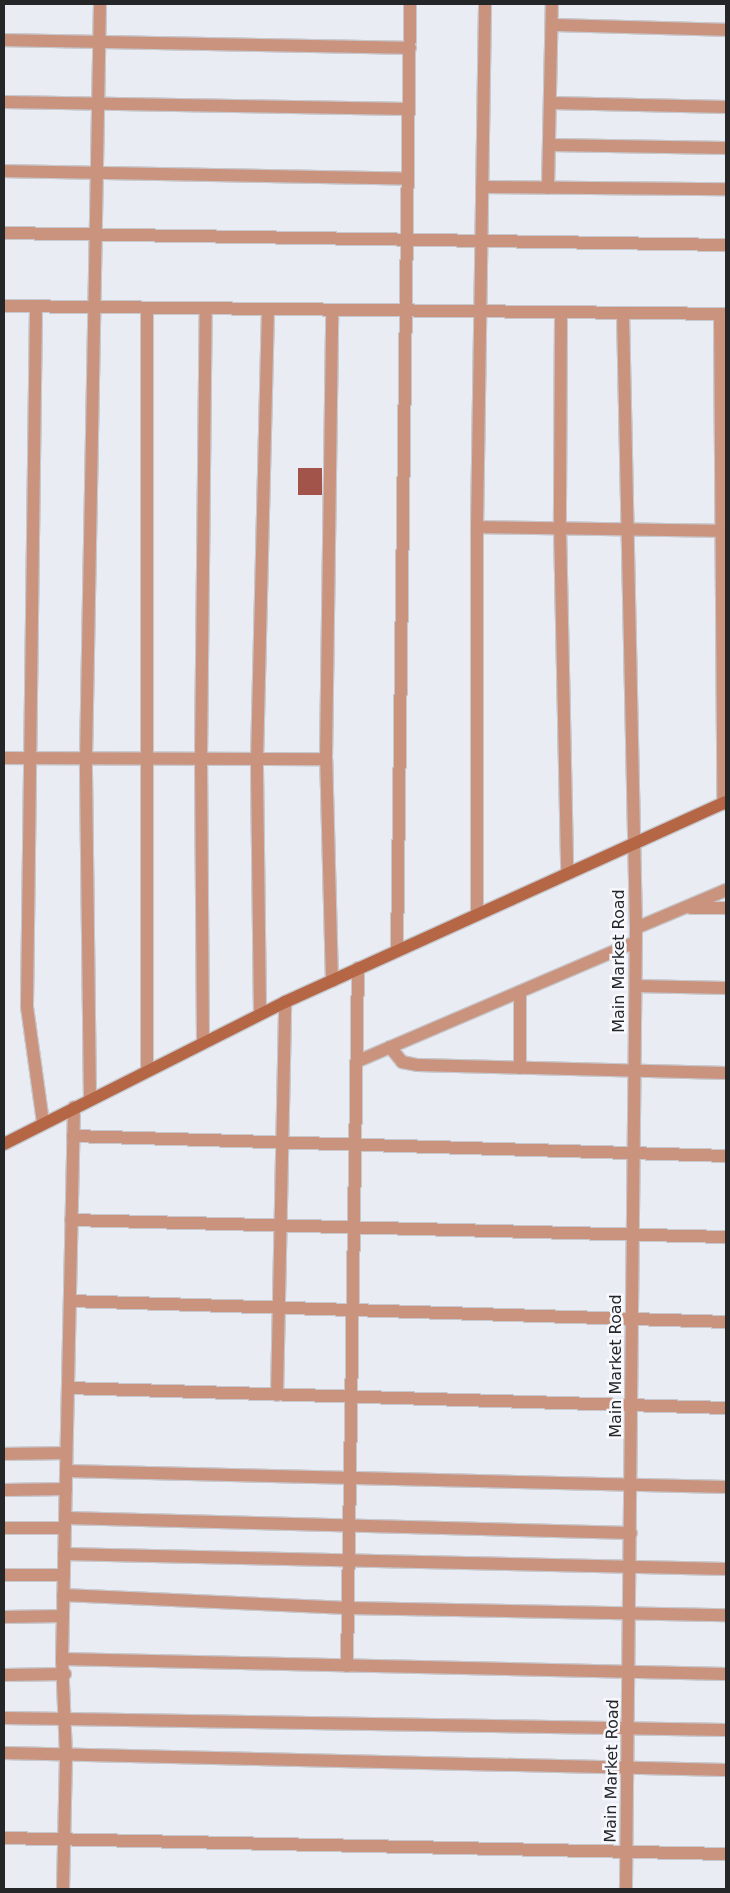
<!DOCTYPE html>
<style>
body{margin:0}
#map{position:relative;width:730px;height:1893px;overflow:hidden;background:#eaecf3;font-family:"DejaVu Sans",sans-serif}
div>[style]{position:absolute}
.building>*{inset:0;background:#a2544a;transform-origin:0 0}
.roads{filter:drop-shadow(1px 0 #c7c8ce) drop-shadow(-1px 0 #c7c8ce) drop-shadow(0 1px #c7c8ce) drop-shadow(0 -1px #c7c8ce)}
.street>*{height:12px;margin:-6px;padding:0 6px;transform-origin:6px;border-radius:6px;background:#ca937d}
.secondary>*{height:12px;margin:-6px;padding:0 6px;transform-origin:6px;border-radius:6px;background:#b56645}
span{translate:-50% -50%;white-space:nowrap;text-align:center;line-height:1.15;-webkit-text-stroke:5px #f8f9ff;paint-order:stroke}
.street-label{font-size:16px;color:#252628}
.frame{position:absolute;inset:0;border:5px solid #252628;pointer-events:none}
</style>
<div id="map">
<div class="building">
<i style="left:298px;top:468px;width:24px;height:27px"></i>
</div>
<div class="roads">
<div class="street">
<i style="left:552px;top:25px;width:174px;rotate:1.6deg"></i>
<i style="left:4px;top:40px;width:406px;rotate:1.1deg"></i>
<i style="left:4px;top:102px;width:404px;rotate:1deg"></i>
<i style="left:552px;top:103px;width:174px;rotate:1.3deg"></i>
<i style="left:550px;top:145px;width:176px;rotate:1deg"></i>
<i style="left:4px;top:171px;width:404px;rotate:1.1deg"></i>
<i style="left:482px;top:187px;width:244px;rotate:0.5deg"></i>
<i style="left:548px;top:188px;width:184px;rotate:-88.8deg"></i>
<i style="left:4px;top:233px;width:722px;rotate:0.95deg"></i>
<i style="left:4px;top:306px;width:722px;rotate:0.63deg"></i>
<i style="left:36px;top:307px;width:700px;rotate:90.74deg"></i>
<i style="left:27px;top:1007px;width:117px;rotate:82.1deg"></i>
<i style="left:561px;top:312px;width:215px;rotate:90.3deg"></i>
<i style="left:560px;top:527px;width:346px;rotate:88.8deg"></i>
<i style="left:623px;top:313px;width:615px;rotate:88.79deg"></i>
<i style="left:636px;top:928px;width:961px;rotate:90.6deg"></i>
<i style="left:720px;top:314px;width:490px;rotate:89.6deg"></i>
<i style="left:477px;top:527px;width:249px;rotate:0.9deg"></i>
<i style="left:4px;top:758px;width:322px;rotate:0.2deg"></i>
<i style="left:691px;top:908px;width:35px"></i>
<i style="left:477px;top:913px;width:386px;rotate:-90deg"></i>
<i style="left:477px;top:527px;width:523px;rotate:-89.12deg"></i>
<i style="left:636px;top:928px;width:98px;rotate:-22.9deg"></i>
<i style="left:397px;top:950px;width:946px;rotate:-89.21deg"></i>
<i style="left:332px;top:981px;width:222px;rotate:-91.5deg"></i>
<i style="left:326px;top:759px;width:448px;rotate:-89.2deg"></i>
<i style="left:636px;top:986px;width:90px;rotate:1.3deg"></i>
<i style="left:260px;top:1014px;width:255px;rotate:-90.7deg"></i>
<i style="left:257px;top:759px;width:449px;rotate:-88.6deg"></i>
<i style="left:203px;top:1042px;width:284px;rotate:-90.4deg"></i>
<i style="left:201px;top:758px;width:449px;rotate:-89.4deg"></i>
<i style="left:390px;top:1047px;width:19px;rotate:51deg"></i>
<i style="left:402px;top:1062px;width:16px;rotate:11deg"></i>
<i style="left:418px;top:1065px;width:308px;rotate:1.5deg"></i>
<i style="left:358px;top:1061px;width:302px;rotate:-23.2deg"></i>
<i style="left:520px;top:1068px;width:76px;rotate:-90deg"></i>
<i style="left:147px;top:1070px;width:762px;rotate:-90deg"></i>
<i style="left:90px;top:1099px;width:340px;rotate:-90.7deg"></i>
<i style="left:86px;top:759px;width:755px;rotate:-88.94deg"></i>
<i style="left:73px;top:1136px;width:653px;rotate:1.75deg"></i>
<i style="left:71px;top:1220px;width:655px;rotate:1.49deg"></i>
<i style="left:70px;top:1301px;width:656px;rotate:1.83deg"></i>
<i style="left:68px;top:1388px;width:658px;rotate:1.74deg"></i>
<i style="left:277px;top:1395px;width:393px;rotate:-88.8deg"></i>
<i style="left:4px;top:1454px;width:62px;rotate:-0.9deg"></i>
<i style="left:66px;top:1471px;width:660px;rotate:1.39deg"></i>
<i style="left:4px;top:1490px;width:62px;rotate:-0.9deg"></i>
<i style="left:66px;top:1518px;width:565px;rotate:1.52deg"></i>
<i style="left:4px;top:1528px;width:61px"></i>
<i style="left:64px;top:1554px;width:662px;rotate:1.3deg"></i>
<i style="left:4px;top:1575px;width:60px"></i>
<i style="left:63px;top:1595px;width:285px;rotate:2.6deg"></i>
<i style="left:348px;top:1608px;width:378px;rotate:1.1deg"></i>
<i style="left:4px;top:1617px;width:59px;rotate:-1deg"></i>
<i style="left:62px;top:1659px;width:664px;rotate:1.29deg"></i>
<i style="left:347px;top:1666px;width:698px;rotate:-89.1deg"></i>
<i style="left:4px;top:1675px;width:61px;rotate:-0.9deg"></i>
<i style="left:4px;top:1718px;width:722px;rotate:0.95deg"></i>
<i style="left:4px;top:1753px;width:722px;rotate:1.35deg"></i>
<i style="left:4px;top:1838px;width:722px;rotate:1.27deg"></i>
<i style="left:63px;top:1889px;width:134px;rotate:-88.7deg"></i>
<i style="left:66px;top:1755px;width:96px;rotate:-92.4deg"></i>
<i style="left:62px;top:1659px;width:552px;rotate:-88.75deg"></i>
</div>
<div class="secondary">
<i style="left:4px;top:1144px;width:315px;rotate:-26.8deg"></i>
<i style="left:285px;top:1002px;width:484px;rotate:-24.4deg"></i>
</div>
</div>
<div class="street-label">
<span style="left:619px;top:961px;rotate:-90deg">Main Market Road</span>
<span style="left:616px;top:1366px;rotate:-90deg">Main Market Road</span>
<span style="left:612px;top:1771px;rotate:-89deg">Main Market Road</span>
</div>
<div class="frame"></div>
</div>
